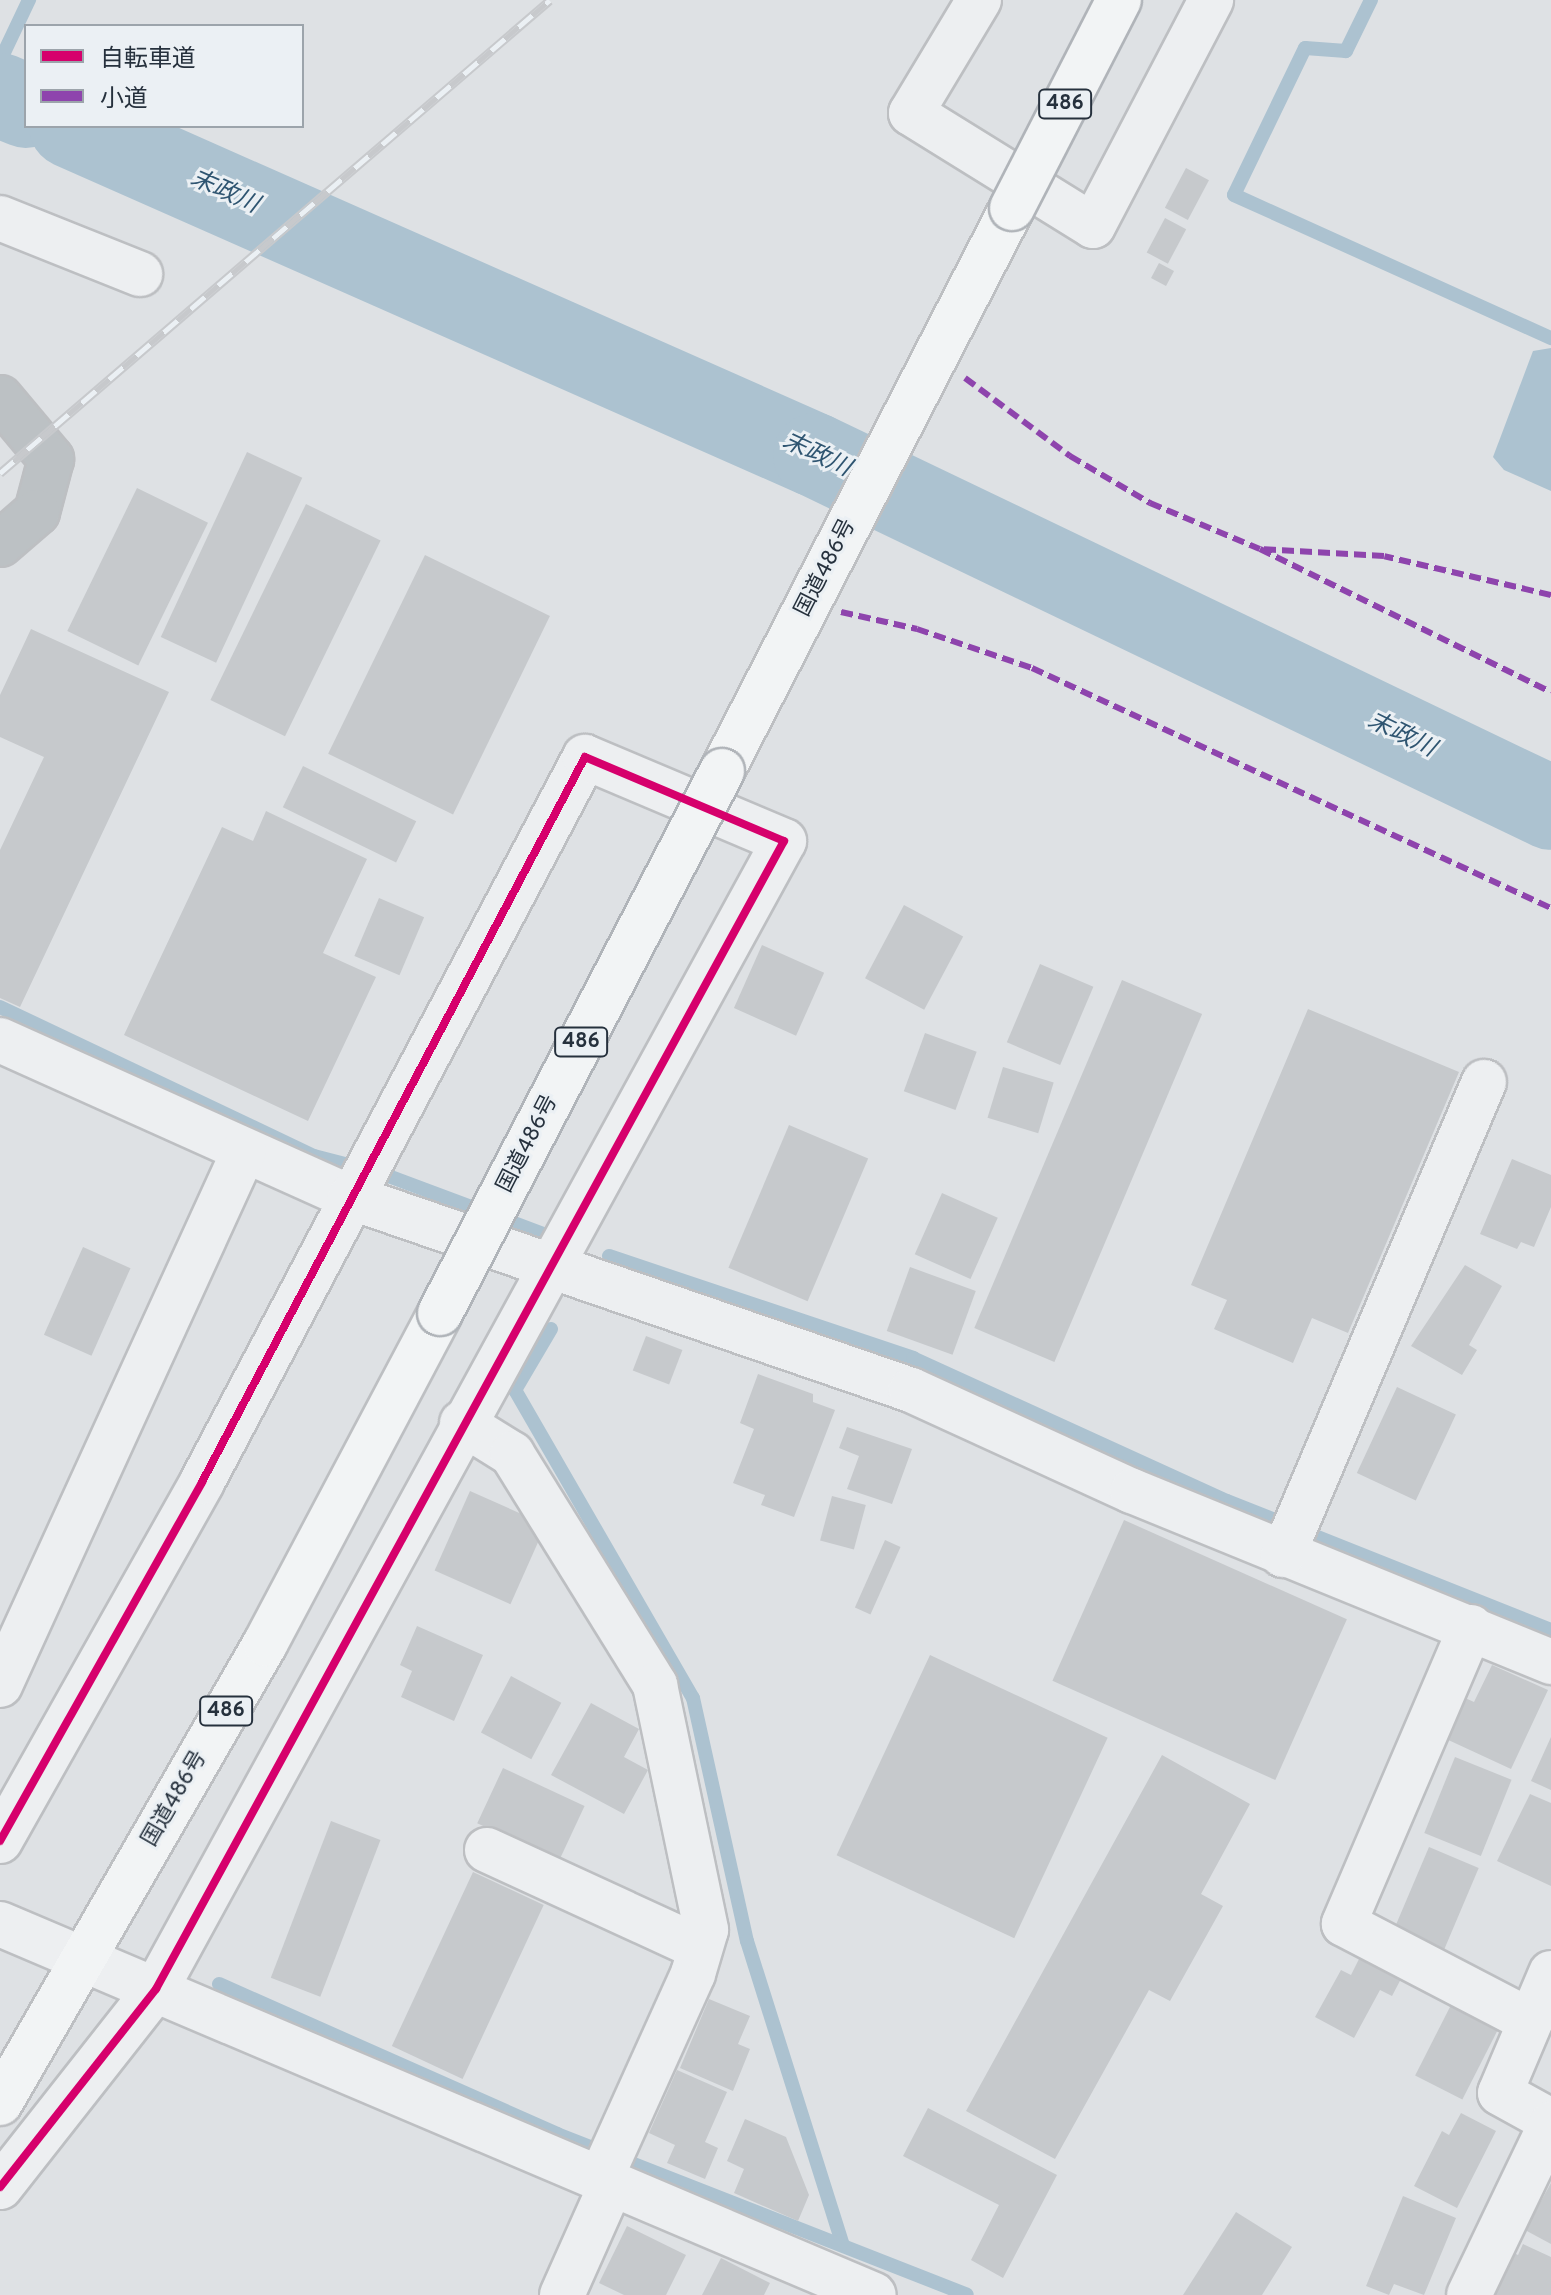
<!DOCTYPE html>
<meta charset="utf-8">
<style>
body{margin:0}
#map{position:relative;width:1551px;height:2295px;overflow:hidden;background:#dee1e4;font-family:Overpass,"Noto Sans JP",sans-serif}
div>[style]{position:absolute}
.water>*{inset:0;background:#acc2d0}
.stream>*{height:14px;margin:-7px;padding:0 7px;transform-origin:7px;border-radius:7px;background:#acc2d0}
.river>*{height:84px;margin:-42px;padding:0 42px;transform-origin:42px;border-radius:42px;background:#acc2d0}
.building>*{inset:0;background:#c6c9cc;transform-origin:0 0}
.roads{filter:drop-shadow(2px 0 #bdbfc2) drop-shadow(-2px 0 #bdbfc2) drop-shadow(0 2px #bdbfc2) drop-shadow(0 -2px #bdbfc2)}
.street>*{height:44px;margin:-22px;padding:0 22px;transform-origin:22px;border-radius:22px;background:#edeff1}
.secondary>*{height:44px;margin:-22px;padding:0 22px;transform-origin:22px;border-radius:22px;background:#bcc1c4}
.highway>*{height:44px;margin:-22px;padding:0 22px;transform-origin:22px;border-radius:22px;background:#f2f4f5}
.rail>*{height:9px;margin-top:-4.5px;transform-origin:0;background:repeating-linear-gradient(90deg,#ebf0f4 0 18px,#c7c9cc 0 36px);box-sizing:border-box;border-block:2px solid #c7c9cc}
.bridges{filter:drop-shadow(2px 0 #b0b4b9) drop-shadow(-2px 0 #b0b4b9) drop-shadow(0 2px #b0b4b9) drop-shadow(0 -2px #b0b4b9)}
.highway-bridge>*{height:44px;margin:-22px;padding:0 22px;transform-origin:22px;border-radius:22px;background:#f2f4f5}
.quiet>*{height:6px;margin-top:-3px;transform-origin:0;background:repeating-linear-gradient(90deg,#8e44ad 0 12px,transparent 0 18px)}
.cycleway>*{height:8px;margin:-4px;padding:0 4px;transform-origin:4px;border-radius:4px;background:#d6006c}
span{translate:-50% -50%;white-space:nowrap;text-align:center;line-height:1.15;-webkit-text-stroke:6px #ebf0f4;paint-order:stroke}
.shield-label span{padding:2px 6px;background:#ebf0f4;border:2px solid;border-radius:6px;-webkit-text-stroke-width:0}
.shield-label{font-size:20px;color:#26313d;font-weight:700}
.street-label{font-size:22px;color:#26313d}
.water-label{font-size:24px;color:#2f5571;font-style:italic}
.legend{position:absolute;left:24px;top:24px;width:280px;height:104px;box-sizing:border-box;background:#ebf0f4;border:2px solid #9ca4ab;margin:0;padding:10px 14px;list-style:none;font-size:24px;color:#26313d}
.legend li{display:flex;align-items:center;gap:16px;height:40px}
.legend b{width:40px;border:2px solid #9ca4ab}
</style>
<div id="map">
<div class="water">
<i style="clip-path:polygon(1551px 348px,1551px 491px,1504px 470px,1493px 457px,1533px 351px)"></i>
</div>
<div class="stream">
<i style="left:1371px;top:0;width:57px;rotate:116.1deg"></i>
<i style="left:1346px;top:51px;width:41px;rotate:-175.8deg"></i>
<i style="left:1305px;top:48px;width:163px;rotate:115.8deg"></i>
<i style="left:1234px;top:195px;width:348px;rotate:24.3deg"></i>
<i style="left:0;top:61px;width:68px;rotate:-64.6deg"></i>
<i style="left:0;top:1007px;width:348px;rotate:25.4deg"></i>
<i style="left:314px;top:1156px;width:71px;rotate:14.6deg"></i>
<i style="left:383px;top:1174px;width:174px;rotate:20.5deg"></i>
<i style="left:609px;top:1256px;width:321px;rotate:18.5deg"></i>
<i style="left:913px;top:1358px;width:345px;rotate:24.5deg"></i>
<i style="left:1227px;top:1501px;width:349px;rotate:21.7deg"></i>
<i style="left:551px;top:1329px;width:71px;rotate:120.5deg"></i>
<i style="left:515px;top:1390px;width:356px;rotate:60deg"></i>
<i style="left:693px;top:1698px;width:249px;rotate:77.5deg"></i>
<i style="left:747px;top:1941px;width:317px;rotate:72.5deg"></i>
<i style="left:219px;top:1984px;width:370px;rotate:23.9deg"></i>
<i style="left:557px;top:2134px;width:440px;rotate:21.4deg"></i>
</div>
<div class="river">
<i style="left:0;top:95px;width:28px;rotate:23deg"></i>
<i style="left:71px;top:126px;width:813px;rotate:23.86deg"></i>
<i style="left:815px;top:455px;width:816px;rotate:25.62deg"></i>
</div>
<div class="building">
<i style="left:1186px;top:168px;width:26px;height:45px;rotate:28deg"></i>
<i style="left:1165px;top:218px;width:24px;height:39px;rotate:28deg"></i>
<i style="left:1159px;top:263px;width:17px;height:17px;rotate:28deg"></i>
<i style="left:247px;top:452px;width:61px;height:204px;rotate:25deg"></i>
<i style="left:137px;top:488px;width:79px;height:159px;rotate:26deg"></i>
<i style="left:306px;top:504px;width:83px;height:218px;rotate:26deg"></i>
<i style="left:425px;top:555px;width:139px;height:221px;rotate:26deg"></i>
<i style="clip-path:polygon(31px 629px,169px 692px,20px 1007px,0 998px,0 850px,44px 757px,0 737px,0 695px)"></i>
<i style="left:303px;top:766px;width:126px;height:46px;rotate:26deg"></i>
<i style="clip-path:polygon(266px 811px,367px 859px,323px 953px,376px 977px,308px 1121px,124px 1035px,222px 827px,253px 841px)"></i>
<i style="left:379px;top:898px;width:49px;height:63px;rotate:23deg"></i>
<i style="left:904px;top:905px;width:67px;height:83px;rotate:28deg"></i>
<i style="left:762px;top:945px;width:68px;height:69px;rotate:24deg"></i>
<i style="left:1040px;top:964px;width:58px;height:85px;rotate:23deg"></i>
<i style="left:1122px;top:980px;width:87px;height:378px;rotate:23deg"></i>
<i style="clip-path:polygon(1308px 1009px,1459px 1072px,1348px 1333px,1312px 1318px,1293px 1363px,1214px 1329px,1227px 1300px,1191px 1285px)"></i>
<i style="left:925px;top:1033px;width:55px;height:62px;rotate:20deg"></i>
<i style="left:1003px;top:1067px;width:53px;height:53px;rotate:17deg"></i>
<i style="left:789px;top:1125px;width:86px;height:155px;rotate:23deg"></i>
<i style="clip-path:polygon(1512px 1159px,1551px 1175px,1551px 1207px,1534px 1247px,1521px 1242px,1517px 1249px,1480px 1234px)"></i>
<i style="left:942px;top:1193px;width:61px;height:67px;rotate:24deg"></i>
<i style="left:83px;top:1247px;width:52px;height:96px;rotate:24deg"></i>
<i style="clip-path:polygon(1465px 1265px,1502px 1286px,1469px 1345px,1477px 1350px,1462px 1375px,1411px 1346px)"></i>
<i style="left:910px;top:1267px;width:70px;height:68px;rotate:20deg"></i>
<i style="left:646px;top:1336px;width:39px;height:37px;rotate:21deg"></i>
<i style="clip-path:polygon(758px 1374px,813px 1394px,813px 1402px,835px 1410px,794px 1517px,761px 1505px,765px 1495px,733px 1483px,754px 1429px,740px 1423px)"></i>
<i style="left:1397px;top:1387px;width:65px;height:95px;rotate:25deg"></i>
<i style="clip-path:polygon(847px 1427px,912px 1449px,892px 1504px,847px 1489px,859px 1456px,839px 1448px)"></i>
<i style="left:470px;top:1491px;width:83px;height:87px;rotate:24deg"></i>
<i style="left:832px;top:1496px;width:35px;height:46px;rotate:15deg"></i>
<i style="left:1124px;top:1520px;width:244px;height:176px;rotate:24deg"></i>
<i style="left:885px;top:1540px;width:17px;height:74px;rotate:24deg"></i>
<i style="clip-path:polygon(417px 1626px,483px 1655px,454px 1721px,401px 1697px,412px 1671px,400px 1665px)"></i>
<i style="left:930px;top:1655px;width:196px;height:221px;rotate:25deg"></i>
<i style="clip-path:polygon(1492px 1665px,1548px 1690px,1511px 1769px,1444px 1738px,1463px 1697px,1474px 1702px)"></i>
<i style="left:511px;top:1676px;width:57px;height:64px;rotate:28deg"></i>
<i style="clip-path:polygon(591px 1703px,639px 1729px,624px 1757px,648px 1770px,624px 1814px,551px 1775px)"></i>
<i style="clip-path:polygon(1551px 1737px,1551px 1790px,1531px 1781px)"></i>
<i style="clip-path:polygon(1162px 1755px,1250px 1804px,1201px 1894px,1223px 1906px,1170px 2001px,1149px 1990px,1055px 2159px,966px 2111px)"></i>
<i style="left:1455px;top:1757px;width:61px;height:82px;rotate:22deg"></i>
<i style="left:503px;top:1768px;width:90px;height:61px;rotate:25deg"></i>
<i style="clip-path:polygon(1530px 1794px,1551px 1803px,1551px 1886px,1497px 1861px)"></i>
<i style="left:331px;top:1821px;width:53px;height:168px;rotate:21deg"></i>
<i style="left:1429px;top:1847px;width:54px;height:90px;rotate:23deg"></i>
<i style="left:473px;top:1872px;width:78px;height:192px;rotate:25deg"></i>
<i style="clip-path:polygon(1361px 1955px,1402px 1977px,1392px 1996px,1380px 1990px,1354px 2038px,1315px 2017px,1341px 1970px,1351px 1975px)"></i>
<i style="clip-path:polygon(709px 1999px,750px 2016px,738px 2044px,750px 2049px,733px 2091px,680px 2068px)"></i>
<i style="left:1451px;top:2005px;width:53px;height:79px;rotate:27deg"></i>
<i style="clip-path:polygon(677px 2070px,727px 2092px,705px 2142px,718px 2148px,705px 2179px,667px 2163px,675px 2145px,649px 2133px)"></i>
<i style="clip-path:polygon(928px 2108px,1057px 2175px,1003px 2278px,971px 2260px,999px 2205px,903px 2156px)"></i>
<i style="clip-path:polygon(1461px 2113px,1496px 2131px,1457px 2208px,1414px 2186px,1442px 2131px,1449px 2135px)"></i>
<i style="clip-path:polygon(745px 2119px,786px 2137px,809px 2195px,798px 2221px,734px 2193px,744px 2169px,727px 2161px)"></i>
<i style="clip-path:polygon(1551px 2183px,1551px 2244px,1525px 2230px)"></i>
<i style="clip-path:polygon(1403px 2196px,1456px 2218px,1424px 2295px,1394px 2284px,1389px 2295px,1366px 2286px)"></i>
<i style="clip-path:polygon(1236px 2212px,1292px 2247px,1262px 2295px,1183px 2295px)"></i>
<i style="clip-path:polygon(627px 2226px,686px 2255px,666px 2295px,624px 2295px,599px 2283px)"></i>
<i style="clip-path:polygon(1523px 2244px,1551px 2257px,1551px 2295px,1492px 2295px,1512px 2252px,1518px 2255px)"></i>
<i style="clip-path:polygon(721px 2258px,770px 2283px,764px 2295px,702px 2295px)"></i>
</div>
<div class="roads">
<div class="street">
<i style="left:979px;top:0;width:132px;rotate:121deg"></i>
<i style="left:911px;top:113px;width:214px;rotate:31.8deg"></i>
<i style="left:1093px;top:226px;width:255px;rotate:-62.4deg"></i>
<i style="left:0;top:218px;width:151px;rotate:21.8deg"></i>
<i style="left:0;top:1040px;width:384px;rotate:24.2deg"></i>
<i style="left:350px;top:1197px;width:593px;rotate:18.98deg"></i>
<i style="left:911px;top:1390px;width:243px;rotate:24.6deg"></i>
<i style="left:1132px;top:1491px;width:453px;rotate:22.2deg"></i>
<i style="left:462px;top:1423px;width:59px;rotate:31.8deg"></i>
<i style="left:512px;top:1454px;width:272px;rotate:58.2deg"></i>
<i style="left:655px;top:1685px;width:250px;rotate:78.2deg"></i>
<i style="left:706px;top:1930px;width:46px;rotate:106.5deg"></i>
<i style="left:693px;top:1974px;width:226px;rotate:114.3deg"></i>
<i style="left:1283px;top:1555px;width:514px;rotate:-66.98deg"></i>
<i style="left:1471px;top:1627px;width:323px;rotate:113.2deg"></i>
<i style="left:1344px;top:1924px;width:210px;rotate:27.5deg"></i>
<i style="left:0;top:1685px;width:587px;rotate:-65.44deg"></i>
<i style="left:0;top:1841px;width:412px;rotate:-60.6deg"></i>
<i style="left:202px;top:1482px;width:820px;rotate:-62.15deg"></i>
<i style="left:585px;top:757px;width:216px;rotate:22.9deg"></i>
<i style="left:784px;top:841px;width:1309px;rotate:118.68deg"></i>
<i style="left:156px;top:1989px;width:252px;rotate:128.2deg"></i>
<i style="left:487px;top:1850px;width:234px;rotate:24.7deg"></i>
<i style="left:0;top:1924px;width:949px;rotate:23deg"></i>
<i style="left:1551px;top:1973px;width:130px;rotate:113deg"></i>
<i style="left:1500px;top:2093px;width:58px;rotate:28.8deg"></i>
<i style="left:562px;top:2295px;width:120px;rotate:-66deg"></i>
<i style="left:1469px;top:2295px;width:190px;rotate:-64.4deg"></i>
</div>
<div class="secondary">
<i style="left:0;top:398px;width:80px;rotate:50.1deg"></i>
<i style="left:51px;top:459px;width:55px;rotate:104.8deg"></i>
<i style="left:37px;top:512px;width:49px;rotate:139.1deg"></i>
</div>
<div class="highway">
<i style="left:722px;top:771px;width:633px;rotate:-62.75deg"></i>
<i style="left:0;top:2103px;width:530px;rotate:-60deg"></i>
<i style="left:265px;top:1644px;width:374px;rotate:-62.1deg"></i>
</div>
</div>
<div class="rail">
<i style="left:0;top:473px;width:725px;rotate:-40.7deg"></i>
</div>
<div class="bridges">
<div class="highway-bridge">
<i style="left:1012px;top:208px;width:234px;rotate:-62.8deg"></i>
<i style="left:440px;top:1313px;width:611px;rotate:-62.51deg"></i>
</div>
</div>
<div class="quiet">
<i style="left:965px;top:378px;width:131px;rotate:36.6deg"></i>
<i style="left:1070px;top:456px;width:93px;rotate:30.4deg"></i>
<i style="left:1150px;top:503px;width:119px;rotate:22.7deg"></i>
<i style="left:1551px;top:595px;width:171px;rotate:-166.9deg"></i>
<i style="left:1384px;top:556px;width:124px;rotate:-176.8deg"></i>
<i style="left:1260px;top:549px;width:324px;rotate:26.2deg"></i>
<i style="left:841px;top:612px;width:78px;rotate:12.6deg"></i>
<i style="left:917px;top:629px;width:121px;rotate:18.7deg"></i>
<i style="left:1032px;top:668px;width:572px;rotate:24.82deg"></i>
</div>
<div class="cycleway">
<i style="left:0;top:1841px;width:412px;rotate:-60.6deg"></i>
<i style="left:202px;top:1482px;width:820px;rotate:-62.15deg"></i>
<i style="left:585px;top:757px;width:216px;rotate:22.9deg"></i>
<i style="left:784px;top:841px;width:1309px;rotate:118.68deg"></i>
<i style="left:156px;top:1989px;width:252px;rotate:128.2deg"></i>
</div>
<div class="shield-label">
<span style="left:1065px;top:104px">486</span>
<span style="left:581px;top:1042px">486</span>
<span style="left:226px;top:1711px">486</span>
</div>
<div class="street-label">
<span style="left:826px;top:568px;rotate:-63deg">国道486号</span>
<span style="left:528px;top:1144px;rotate:-63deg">国道486号</span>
<span style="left:175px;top:1799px;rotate:-60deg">国道486号</span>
</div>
<div class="water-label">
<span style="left:224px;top:193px;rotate:24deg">末政川</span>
<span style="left:816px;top:456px;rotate:25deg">末政川</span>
<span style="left:1401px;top:736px;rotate:26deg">末政川</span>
</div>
<ul class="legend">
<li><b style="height:10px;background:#d6006c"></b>自転車道</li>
<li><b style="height:10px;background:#8e44ad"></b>小道</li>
</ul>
</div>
